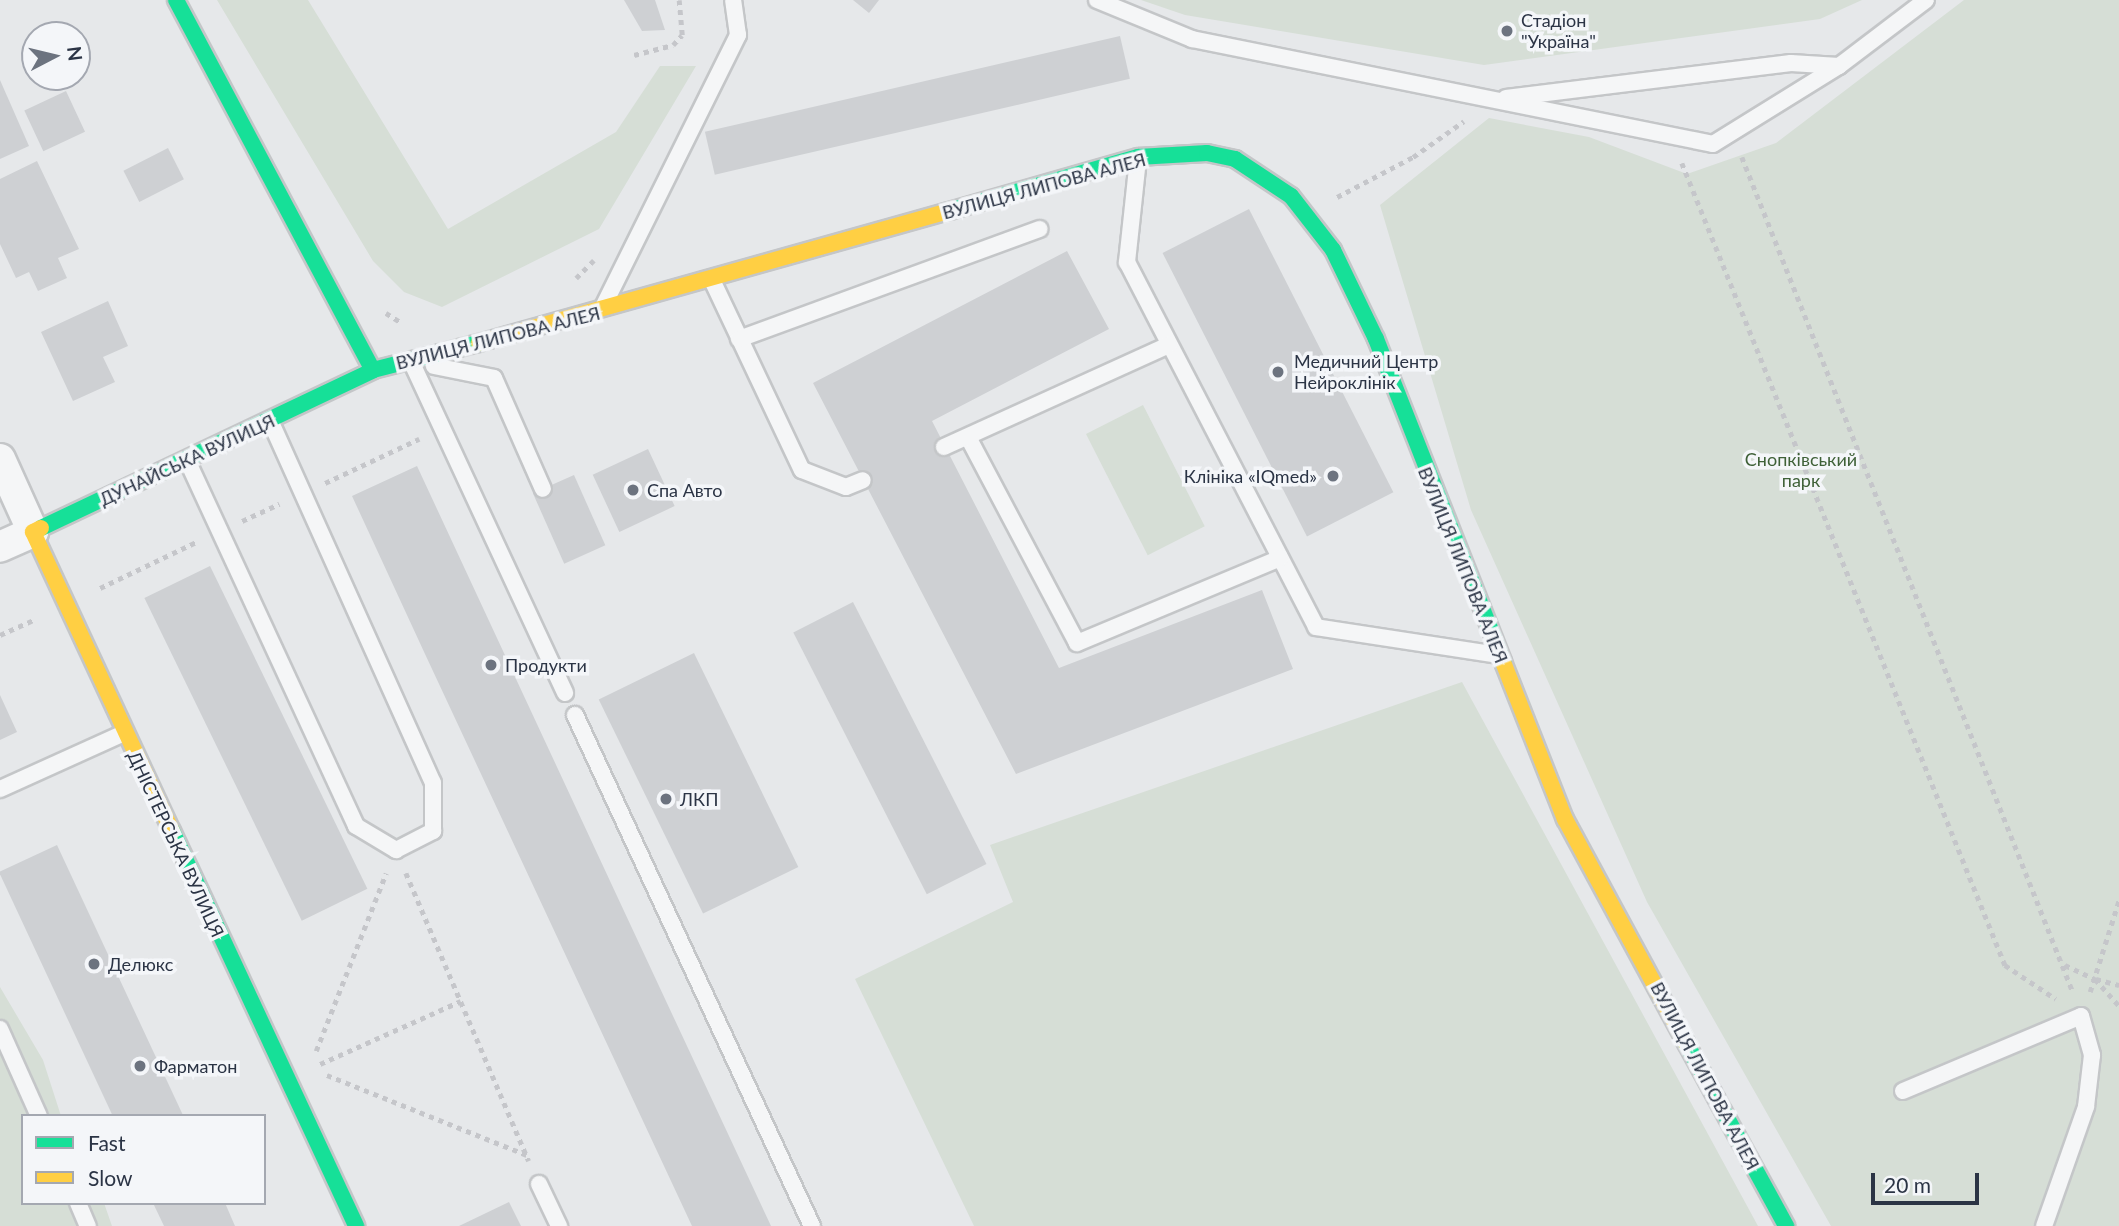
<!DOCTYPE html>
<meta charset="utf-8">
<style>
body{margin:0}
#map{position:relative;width:2119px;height:1226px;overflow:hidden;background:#e6e8ea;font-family:Lato,sans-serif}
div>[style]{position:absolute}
.green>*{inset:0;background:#d6ded6;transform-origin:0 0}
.building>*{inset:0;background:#ced0d3;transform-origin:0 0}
.path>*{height:4.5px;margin-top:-2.25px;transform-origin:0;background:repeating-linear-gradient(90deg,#c5c6ca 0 5px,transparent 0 10px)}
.roads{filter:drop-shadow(2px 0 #c4c6c8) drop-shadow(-2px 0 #c4c6c8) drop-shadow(0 2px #c4c6c8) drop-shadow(0 -2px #c4c6c8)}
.lane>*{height:16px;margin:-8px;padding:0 8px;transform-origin:8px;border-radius:8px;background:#f5f6f7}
.street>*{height:30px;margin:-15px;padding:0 15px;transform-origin:15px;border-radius:15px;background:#f5f6f7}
.fast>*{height:16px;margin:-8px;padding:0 8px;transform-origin:8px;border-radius:8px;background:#16e098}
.slow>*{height:16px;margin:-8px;padding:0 8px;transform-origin:8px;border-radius:8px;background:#ffcf43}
.dots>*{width:19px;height:19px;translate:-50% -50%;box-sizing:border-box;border:4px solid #f4f6f9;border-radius:50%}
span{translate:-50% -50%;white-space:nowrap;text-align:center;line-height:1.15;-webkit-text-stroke:7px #f4f6f9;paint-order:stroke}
.poi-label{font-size:18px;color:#2b3445}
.left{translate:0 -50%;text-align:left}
.right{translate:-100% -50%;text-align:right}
.street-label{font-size:18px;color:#2b3445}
.park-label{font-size:18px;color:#3f6138}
.legend{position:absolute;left:21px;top:1114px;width:245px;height:91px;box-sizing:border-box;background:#f4f6f9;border:2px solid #a4a8b1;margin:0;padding:9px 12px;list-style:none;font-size:21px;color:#2b3445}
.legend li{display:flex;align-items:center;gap:14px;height:35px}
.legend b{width:35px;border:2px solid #a4a8b1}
.north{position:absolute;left:21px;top:21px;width:70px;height:70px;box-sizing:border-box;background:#f4f6f9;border:2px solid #a4a8b1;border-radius:50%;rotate:83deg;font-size:19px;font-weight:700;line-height:28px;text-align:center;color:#2b3445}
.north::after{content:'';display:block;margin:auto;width:24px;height:32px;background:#6c737f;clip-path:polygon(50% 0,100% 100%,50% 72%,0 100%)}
.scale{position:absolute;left:1871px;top:1173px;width:108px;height:32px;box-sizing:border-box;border:4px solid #2b3445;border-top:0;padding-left:9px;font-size:21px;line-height:24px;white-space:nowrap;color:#2b3445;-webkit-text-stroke:5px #f4f6f9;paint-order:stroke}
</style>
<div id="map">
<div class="green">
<i style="clip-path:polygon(217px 0,308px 0,448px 229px,616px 132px,660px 66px,696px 66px,599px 229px,442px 307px,404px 292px,373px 261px)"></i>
<i style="clip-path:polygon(1141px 0,1862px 0,1820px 19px,1484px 65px,1185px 15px)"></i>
<i style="clip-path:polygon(1964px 0,2119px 0,2119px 1226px,1831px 1226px,1647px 902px,1471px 510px,1380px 205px,1489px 118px,1589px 137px,1687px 174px,1776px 143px)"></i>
<i style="left:1143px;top:405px;width:136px;height:64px;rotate:63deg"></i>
<i style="clip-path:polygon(1462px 682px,1758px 1226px,974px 1226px,855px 979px,1013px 902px,990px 845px)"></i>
<i style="clip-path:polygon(0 987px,43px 1060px,61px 1116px,23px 1116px,23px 1203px,104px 1203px,112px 1226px,0 1226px)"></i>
</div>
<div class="building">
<i style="clip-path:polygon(624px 0,655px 0,665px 30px,642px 31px)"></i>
<i style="clip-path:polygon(853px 0,879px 0,869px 13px)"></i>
<i style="left:1120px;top:36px;width:44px;height:426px;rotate:77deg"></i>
<i style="clip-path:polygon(0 80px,29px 146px,0 159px)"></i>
<i style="left:66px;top:91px;width:45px;height:46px;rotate:65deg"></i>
<i style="left:168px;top:148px;width:35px;height:50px;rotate:63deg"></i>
<i style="clip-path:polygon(37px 161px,79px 249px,58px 258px,67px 278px,38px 291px,29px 272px,16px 278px,0 244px,0 179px)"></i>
<i style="left:1249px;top:209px;width:318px;height:97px;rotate:63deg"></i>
<i style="clip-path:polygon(1067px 251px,1109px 329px,932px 421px,1059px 668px,1262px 590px,1293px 669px,1016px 774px,813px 383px)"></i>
<i style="clip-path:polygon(108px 301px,128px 346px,103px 357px,115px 382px,73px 401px,41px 332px)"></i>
<i style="left:648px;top:449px;width:63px;height:61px;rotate:65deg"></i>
<i style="clip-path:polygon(417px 466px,617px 896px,771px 1226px,692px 1226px,425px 654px,352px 496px)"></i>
<i style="left:574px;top:475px;width:77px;height:45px;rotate:66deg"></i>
<i style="left:210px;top:566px;width:359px;height:73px;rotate:64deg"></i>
<i style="left:853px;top:602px;width:294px;height:67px;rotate:63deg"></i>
<i style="left:694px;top:653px;width:238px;height:106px;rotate:64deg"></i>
<i style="clip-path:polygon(0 695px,17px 732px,0 740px)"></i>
<i style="left:57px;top:845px;width:299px;height:64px;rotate:65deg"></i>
<i style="clip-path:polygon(509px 1202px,521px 1226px,459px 1226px)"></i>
<i style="clip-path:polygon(153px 1203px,225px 1203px,235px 1226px,164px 1226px)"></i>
</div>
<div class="path">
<i style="left:634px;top:55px;width:40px;rotate:-14.4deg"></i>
<i style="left:673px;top:45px;width:13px;rotate:-48deg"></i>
<i style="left:682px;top:35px;width:35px;rotate:-95deg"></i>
<i style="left:1742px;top:157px;width:898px;rotate:68.38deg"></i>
<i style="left:1682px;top:163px;width:865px;rotate:68.06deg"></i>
<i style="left:2005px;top:965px;width:61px;rotate:33.7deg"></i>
<i style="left:1337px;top:197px;width:86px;rotate:-27.8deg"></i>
<i style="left:1413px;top:157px;width:62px;rotate:-35.2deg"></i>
<i style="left:576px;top:278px;width:25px;rotate:-45deg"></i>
<i style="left:386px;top:313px;width:19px;rotate:32deg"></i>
<i style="left:325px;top:483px;width:104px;rotate:-25.1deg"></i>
<i style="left:242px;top:521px;width:41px;rotate:-24.7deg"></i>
<i style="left:100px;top:588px;width:106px;rotate:-25.6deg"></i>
<i style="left:0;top:635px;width:36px;rotate:-24deg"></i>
<i style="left:406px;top:873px;width:313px;rotate:66.9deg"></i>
<i style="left:2065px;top:965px;width:33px;rotate:25deg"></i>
<i style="left:2095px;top:979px;width:36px;rotate:48deg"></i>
<i style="left:2096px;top:979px;width:24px;rotate:15deg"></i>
<i style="left:2090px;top:992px;width:96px;rotate:-72.5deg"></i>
<i style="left:316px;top:1051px;width:191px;rotate:-68.5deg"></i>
<i style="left:320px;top:1064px;width:154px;rotate:-24.1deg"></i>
<i style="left:327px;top:1075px;width:215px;rotate:21.8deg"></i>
</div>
<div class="roads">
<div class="lane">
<i style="left:1097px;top:0;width:103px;rotate:22.3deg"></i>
<i style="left:1192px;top:39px;width:531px;rotate:11.39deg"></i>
<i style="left:1713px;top:144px;width:148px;rotate:-31.8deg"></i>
<i style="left:1839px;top:66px;width:109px;rotate:-37.2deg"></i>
<i style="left:1506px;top:98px;width:287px;rotate:-7deg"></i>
<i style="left:1791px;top:63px;width:48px;rotate:3.6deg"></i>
<i style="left:1138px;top:159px;width:104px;rotate:96.1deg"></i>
<i style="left:1127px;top:262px;width:411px;rotate:62.6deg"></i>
<i style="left:1316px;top:627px;width:184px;rotate:8.7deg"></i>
<i style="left:712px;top:280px;width:210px;rotate:64.7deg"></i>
<i style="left:802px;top:470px;width:47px;rotate:21.1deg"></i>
<i style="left:846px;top:487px;width:18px;rotate:-22deg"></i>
<i style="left:603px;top:307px;width:304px;rotate:-63.6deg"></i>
<i style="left:738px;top:35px;width:35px;rotate:-98deg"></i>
<i style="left:739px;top:339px;width:320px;rotate:-20.1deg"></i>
<i style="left:411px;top:361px;width:366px;rotate:65.1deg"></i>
<i style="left:434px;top:366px;width:61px;rotate:11.3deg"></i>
<i style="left:494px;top:378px;width:121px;rotate:66.2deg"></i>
<i style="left:968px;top:437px;width:233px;rotate:62.1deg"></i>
<i style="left:1077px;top:643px;width:220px;rotate:-22.7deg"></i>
<i style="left:944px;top:447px;width:247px;rotate:-24.4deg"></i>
<i style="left:187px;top:460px;width:403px;rotate:65.2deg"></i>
<i style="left:356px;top:826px;width:47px;rotate:31deg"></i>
<i style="left:396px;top:850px;width:42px;rotate:-27.2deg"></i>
<i style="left:433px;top:831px;width:48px;rotate:-90deg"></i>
<i style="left:433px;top:783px;width:397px;rotate:-114.2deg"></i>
<i style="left:575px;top:715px;width:563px;rotate:65.12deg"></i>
<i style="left:0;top:789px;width:136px;rotate:-24.3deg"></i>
<i style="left:0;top:1029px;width:95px;rotate:65.9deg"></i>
<i style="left:1903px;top:1091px;width:193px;rotate:-22.8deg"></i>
<i style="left:2081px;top:1016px;width:41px;rotate:74.2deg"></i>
<i style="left:2092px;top:1055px;width:52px;rotate:96.6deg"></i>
<i style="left:2086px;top:1107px;width:126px;rotate:109.4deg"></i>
<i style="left:539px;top:1184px;width:47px;rotate:64.5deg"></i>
<i style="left:78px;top:1203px;width:25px;rotate:67deg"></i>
</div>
<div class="street">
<i style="left:0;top:459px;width:80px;rotate:65.7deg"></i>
<i style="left:33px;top:532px;width:36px;rotate:156deg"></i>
</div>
<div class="fast">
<i style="left:176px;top:0;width:419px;rotate:62deg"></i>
<i style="left:373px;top:370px;width:109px;rotate:-14.3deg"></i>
<i style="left:946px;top:212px;width:200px;rotate:-16deg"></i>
<i style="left:1138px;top:157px;width:69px;rotate:-3.3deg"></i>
<i style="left:1207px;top:153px;width:29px;rotate:12deg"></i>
<i style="left:1235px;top:159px;width:67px;rotate:33.5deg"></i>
<i style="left:1291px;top:196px;width:68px;rotate:52.1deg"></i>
<i style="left:1333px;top:250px;width:99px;rotate:64.2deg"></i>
<i style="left:1376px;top:339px;width:347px;rotate:68.5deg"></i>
<i style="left:41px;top:528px;width:368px;rotate:-25.4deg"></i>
<i style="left:172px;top:831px;width:436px;rotate:65deg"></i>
<i style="left:1686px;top:1043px;width:209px;rotate:61.3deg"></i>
</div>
<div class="slow">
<i style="left:479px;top:343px;width:485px;rotate:-15.7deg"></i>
<i style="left:41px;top:528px;width:9px;rotate:153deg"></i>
<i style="left:33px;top:532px;width:330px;rotate:65.1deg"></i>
<i style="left:1503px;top:662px;width:169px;rotate:68.5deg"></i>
<i style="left:1565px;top:819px;width:255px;rotate:61.6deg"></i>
</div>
</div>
<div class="dots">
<i style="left:1507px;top:31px;background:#6c737f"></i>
<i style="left:1278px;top:372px;background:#6c737f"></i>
<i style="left:1333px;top:476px;background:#6c737f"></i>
<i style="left:633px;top:490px;background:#6c737f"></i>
<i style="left:491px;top:665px;background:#6c737f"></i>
<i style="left:666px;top:799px;background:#6c737f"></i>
<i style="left:94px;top:964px;background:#6c737f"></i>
<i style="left:140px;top:1066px;background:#6c737f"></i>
</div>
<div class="poi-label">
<span class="left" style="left:1521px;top:31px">Стадіон<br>"Україна"</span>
<span class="left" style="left:1294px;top:372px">Медичний Центр<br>Нейроклінік</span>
<span class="right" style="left:1317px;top:476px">Клініка «IQmed»</span>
<span class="left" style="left:647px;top:490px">Спа Авто</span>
<span class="left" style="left:505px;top:665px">Продукти</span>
<span class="left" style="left:680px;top:799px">ЛКП</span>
<span class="left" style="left:108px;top:964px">Делюкс</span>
<span class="left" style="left:154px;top:1066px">Фарматон</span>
</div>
<div class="street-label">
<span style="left:1044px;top:186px;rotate:-15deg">ВУЛИЦЯ ЛИПОВА АЛЕЯ</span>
<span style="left:498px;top:338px;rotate:-14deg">ВУЛИЦЯ ЛИПОВА АЛЕЯ</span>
<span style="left:187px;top:460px;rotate:-25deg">ДУНАЙСЬКА ВУЛИЦЯ</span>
<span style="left:1463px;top:565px;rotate:68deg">ВУЛИЦЯ ЛИПОВА АЛЕЯ</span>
<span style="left:176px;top:844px;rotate:65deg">ДНІСТЕРСЬКА ВУЛИЦЯ</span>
<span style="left:1705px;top:1076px;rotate:62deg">ВУЛИЦЯ ЛИПОВА АЛЕЯ</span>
</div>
<div class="park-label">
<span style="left:1801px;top:470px">Снопківський<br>парк</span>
</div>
<ul class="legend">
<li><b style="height:9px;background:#16e098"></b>Fast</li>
<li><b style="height:9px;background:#ffcf43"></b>Slow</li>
</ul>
<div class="north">N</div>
<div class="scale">20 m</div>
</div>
